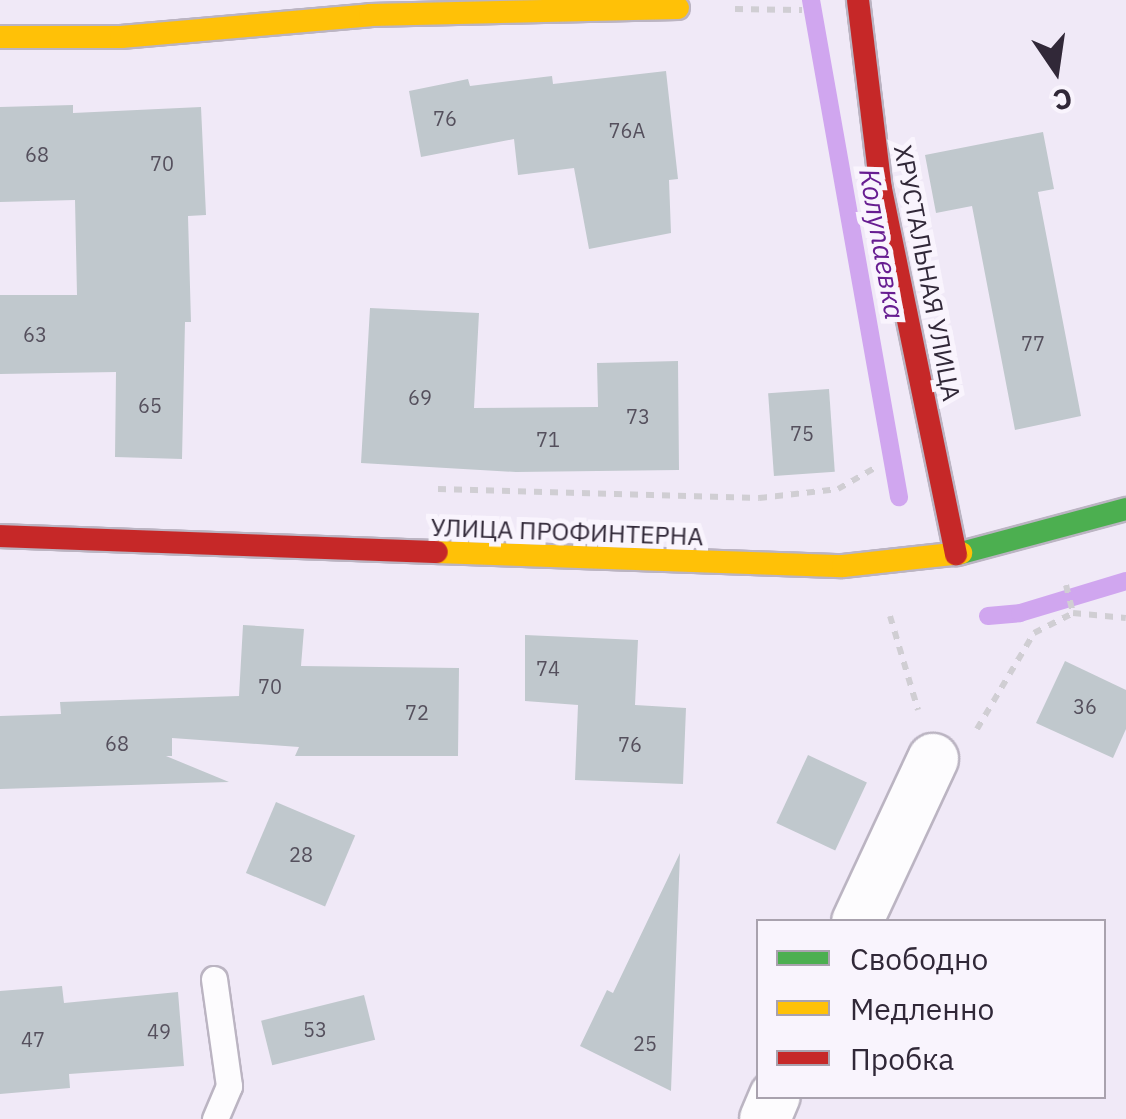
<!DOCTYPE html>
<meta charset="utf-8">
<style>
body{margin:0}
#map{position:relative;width:1126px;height:1119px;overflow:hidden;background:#f0e9f7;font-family:"IBM Plex Sans",sans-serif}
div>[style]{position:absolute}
.stream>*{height:18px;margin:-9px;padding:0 9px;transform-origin:9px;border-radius:9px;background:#d0a6ef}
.building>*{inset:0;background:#c0c8cd;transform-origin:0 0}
.path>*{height:6px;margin-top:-3px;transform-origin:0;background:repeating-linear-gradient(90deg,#d0ced3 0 8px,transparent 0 16px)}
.roads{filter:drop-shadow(2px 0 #bbb4c2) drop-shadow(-2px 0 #bbb4c2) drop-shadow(0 2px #bbb4c2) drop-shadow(0 -2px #bbb4c2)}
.lane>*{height:25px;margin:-12.5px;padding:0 12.5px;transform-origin:12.5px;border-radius:12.5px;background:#fdfcfe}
.street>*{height:50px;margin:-25px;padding:0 25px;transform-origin:25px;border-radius:25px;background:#fdfcfe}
.fast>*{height:22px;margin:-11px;padding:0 11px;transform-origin:11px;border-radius:11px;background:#4caf50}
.slow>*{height:22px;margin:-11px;padding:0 11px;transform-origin:11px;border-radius:11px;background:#ffc107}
.jam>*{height:22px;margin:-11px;padding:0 11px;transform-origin:11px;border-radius:11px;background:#c62828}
span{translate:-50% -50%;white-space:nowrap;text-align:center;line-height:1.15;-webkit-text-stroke:10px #f9f4fd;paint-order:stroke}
.number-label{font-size:20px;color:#55505d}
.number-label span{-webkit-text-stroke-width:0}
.street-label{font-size:25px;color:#312838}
.water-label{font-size:28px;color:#671d91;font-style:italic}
.legend{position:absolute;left:756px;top:919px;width:350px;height:180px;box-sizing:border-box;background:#f9f4fd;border:2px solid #a9a2ae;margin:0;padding:12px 18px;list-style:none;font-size:30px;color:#312838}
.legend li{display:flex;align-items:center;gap:20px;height:50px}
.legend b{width:50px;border:2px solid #a9a2ae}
.north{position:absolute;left:1006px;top:20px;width:100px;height:100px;-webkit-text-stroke:8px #f9f4fd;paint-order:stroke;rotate:167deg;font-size:28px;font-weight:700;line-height:40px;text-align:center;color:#312838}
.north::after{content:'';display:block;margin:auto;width:35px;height:45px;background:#312838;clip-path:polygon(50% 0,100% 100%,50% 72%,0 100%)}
</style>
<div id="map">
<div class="stream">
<i style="left:811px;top:0;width:505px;rotate:79.96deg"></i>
<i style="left:988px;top:616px;width:32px;rotate:-5deg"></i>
<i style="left:1020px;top:613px;width:111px;rotate:-16.8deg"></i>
</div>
<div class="building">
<i style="clip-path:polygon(666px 71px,678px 179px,669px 180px,671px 233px,589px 249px,574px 168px,518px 175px,514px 139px,421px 157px,409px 91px,468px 79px,470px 86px,552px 76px,553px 84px)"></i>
<i style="clip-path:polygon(73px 105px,73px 113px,201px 107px,206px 215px,188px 216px,191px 322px,185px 322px,182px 459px,115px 457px,116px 372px,0 374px,0 295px,77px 295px,75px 200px,0 202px,0 107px)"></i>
<i style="clip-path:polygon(1043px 132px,1054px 189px,1038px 192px,1081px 416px,1015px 430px,972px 206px,936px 213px,925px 155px)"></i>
<i style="clip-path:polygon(370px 308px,479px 313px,474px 408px,598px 407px,597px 363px,678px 361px,679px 470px,516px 472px,361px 463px)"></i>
<i style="left:829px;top:389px;width:83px;height:61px;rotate:86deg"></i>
<i style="clip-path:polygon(243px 625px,304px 629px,301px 666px,459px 668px,458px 756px,295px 756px,299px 747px,172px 738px,172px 756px,166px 756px,229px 782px,0 789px,0 716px,61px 714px,60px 702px,239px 696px)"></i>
<i style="clip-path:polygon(525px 635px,638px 640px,635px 705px,686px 708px,683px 784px,575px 780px,578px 705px,525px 701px)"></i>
<i style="clip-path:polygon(1065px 661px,1126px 690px,1126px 729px,1113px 758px,1036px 723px)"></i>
<i style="left:808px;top:755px;width:65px;height:75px;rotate:25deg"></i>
<i style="left:276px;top:802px;width:86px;height:77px;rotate:23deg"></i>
<i style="clip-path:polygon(680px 853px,671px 1091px,580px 1046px,607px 990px,613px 993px)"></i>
<i style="clip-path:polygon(62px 986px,64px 1003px,178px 992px,184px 1066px,69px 1074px,70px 1088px,0 1094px,0 991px)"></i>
<i style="left:364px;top:995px;width:46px;height:106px;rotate:76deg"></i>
</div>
<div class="path">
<i style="left:735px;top:9px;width:67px;rotate:0.9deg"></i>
<i style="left:438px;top:489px;width:321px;rotate:1.6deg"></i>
<i style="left:759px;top:498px;width:80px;rotate:-6.5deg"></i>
<i style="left:838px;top:489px;width:46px;rotate:-29.9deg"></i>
<i style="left:1066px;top:585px;width:29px;rotate:76deg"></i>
<i style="left:890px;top:616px;width:98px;rotate:73.4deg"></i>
<i style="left:977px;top:729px;width:112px;rotate:-59.3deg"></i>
<i style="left:1034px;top:633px;width:44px;rotate:-27.1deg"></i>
<i style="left:1073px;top:613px;width:53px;rotate:5.4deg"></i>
</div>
<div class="roads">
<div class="lane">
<i style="left:214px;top:979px;width:108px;rotate:82deg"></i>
<i style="left:229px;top:1086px;width:36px;rotate:113deg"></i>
</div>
<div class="street">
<i style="left:857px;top:922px;width:180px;rotate:-65deg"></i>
<i style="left:765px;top:1119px;width:25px;rotate:-67deg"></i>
</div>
<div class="fast">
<i style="left:961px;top:553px;width:171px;rotate:-14.9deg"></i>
</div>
<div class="slow">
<i style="left:0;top:37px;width:121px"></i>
<i style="left:121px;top:37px;width:250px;rotate:-5deg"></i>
<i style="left:370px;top:15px;width:308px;rotate:-1.3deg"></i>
<i style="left:437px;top:552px;width:406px;rotate:2deg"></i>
<i style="left:843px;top:566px;width:119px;rotate:-6.3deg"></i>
</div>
<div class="jam">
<i style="left:858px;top:0;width:190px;rotate:83.1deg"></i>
<i style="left:881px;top:189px;width:373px;rotate:78.4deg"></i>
<i style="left:0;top:536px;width:437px;rotate:2.1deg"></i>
</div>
</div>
<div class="number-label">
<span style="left:445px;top:118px">76</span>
<span style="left:627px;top:130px">76А</span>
<span style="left:37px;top:154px">68</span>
<span style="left:162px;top:163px">70</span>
<span style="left:35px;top:334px">63</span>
<span style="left:1033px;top:343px">77</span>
<span style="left:420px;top:397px">69</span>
<span style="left:150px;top:405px">65</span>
<span style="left:638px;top:416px">73</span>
<span style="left:802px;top:433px">75</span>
<span style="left:548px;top:439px">71</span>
<span style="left:548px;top:668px">74</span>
<span style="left:270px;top:686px">70</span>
<span style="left:1085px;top:706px">36</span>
<span style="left:417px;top:712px">72</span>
<span style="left:117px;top:743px">68</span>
<span style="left:630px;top:744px">76</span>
<span style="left:301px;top:854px">28</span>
<span style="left:315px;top:1029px">53</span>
<span style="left:159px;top:1031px">49</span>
<span style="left:33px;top:1039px">47</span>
<span style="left:645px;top:1043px">25</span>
</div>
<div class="street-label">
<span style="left:927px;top:273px;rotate:79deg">ХРУСТАЛЬНАЯ УЛИЦА</span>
<span style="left:567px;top:532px;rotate:2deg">УЛИЦА ПРОФИНТЕРНА</span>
</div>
<div class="water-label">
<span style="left:882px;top:244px;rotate:80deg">Колупаевка</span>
</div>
<ul class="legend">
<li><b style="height:12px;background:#4caf50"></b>Свободно</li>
<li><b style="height:12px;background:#ffc107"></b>Медленно</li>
<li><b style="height:12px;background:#c62828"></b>Пробка</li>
</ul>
<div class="north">С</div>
</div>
